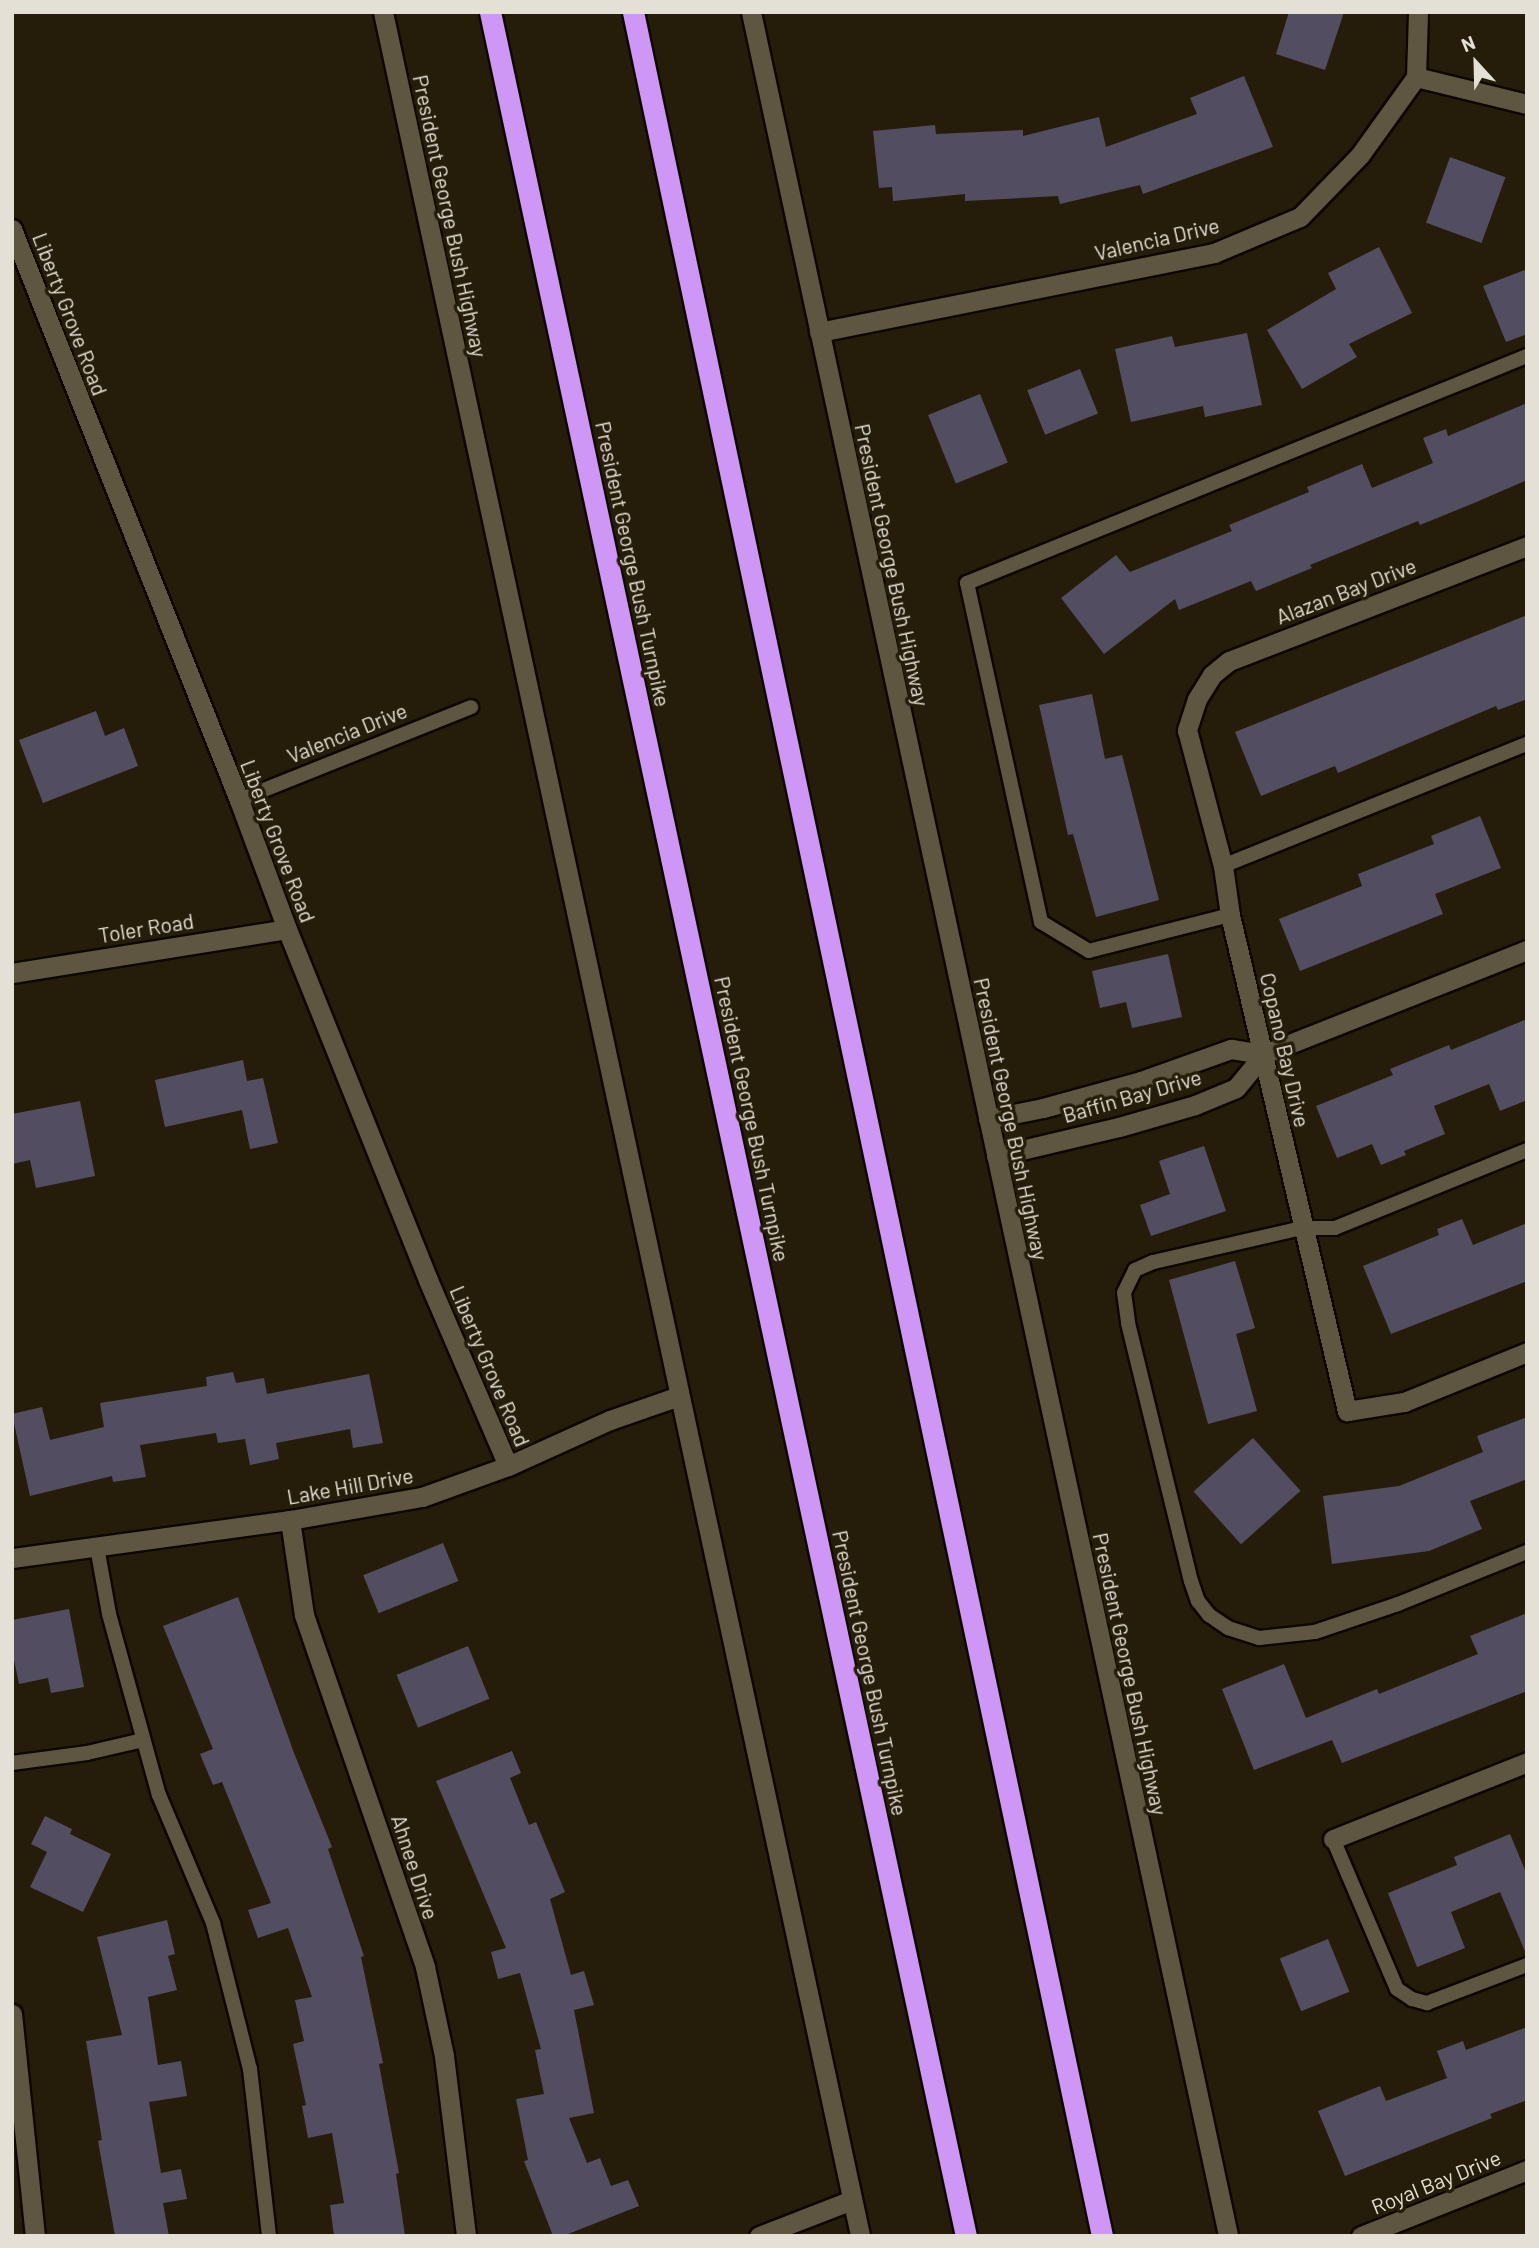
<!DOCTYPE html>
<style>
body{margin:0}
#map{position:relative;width:1539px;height:2248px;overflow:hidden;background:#251d0a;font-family:Barlow,sans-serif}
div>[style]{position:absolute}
.building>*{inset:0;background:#534d61;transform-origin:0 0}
.roads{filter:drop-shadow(2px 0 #0e0700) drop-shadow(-2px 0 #0e0700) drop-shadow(0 2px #0e0700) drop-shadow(0 -2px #0e0700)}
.service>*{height:14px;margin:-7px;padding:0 7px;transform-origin:7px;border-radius:7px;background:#5f5642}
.minor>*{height:19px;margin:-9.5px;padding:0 9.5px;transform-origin:9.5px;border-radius:9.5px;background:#5f5642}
.secondary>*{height:19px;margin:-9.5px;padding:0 9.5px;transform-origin:9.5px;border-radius:9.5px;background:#5f5642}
.motorway>*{height:21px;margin:-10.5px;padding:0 10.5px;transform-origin:10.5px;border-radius:10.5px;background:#ce97f5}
span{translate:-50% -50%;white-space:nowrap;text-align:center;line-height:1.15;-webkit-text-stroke:7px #251d0a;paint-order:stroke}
.street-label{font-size:21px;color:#e5e0d5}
.frame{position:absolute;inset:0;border:14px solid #e5e0d5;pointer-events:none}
.north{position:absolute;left:1441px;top:28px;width:70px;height:70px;-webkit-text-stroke:5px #251d0a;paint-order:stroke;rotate:338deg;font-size:19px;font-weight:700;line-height:28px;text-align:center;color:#e5e0d5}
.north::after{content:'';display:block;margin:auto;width:24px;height:32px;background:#e5e0d5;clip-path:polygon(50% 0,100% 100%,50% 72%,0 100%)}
</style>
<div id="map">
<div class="building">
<i style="clip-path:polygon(1289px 12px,1344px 12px,1325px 70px,1276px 54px)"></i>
<i style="clip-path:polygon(1244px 76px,1273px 147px,1143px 194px,1140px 185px,1060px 204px,1058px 196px,965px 201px,965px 194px,893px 201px,892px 187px,879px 188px,873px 131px,935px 125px,936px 134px,1023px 130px,1023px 136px,1099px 117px,1106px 147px,1197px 114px,1190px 98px)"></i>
<i style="left:1450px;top:157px;width:59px;height:70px;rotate:20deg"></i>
<i style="clip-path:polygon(1379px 247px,1412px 313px,1349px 344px,1357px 357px,1302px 389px,1267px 330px,1336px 289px,1328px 273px)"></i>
<i style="clip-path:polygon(1527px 269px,1527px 334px,1506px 342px,1483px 286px)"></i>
<i style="clip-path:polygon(1247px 333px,1262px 405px,1205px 417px,1203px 406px,1131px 422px,1115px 349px,1172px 336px,1175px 347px)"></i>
<i style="left:1080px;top:369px;width:48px;height:57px;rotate:68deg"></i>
<i style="left:980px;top:394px;width:74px;height:56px;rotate:68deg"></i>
<i style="clip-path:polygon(1527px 403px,1527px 480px,1474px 503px,1420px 525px,1418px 521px,1310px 565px,1312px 568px,1256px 591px,1251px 581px,1179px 610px,1175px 599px,1104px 654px,1061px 598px,1116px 555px,1130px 572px,1232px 531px,1229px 525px,1309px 492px,1307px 487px,1362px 464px,1372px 488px,1433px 463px,1423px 438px,1446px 429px,1448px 436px)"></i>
<i style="clip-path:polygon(1527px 615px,1527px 699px,1498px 710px,1496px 706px,1338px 773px,1335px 766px,1261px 796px,1235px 732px)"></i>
<i style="clip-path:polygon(1092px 694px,1105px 759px,1122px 755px,1159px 900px,1096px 917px,1073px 834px,1068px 835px,1039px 705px)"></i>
<i style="clip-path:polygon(96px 711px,105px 736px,124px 728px,138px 766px,43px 803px,19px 740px)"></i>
<i style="clip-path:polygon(1480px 816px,1501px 868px,1435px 894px,1443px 914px,1300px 971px,1279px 919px,1362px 886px,1358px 874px,1434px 844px,1431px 836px)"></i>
<i style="clip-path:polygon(1168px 954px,1182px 1017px,1132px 1028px,1126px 1002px,1100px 1008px,1092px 971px)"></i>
<i style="clip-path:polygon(1527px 1019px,1527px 1100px,1500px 1111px,1489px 1084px,1434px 1106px,1445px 1134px,1404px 1151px,1406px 1155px,1381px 1165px,1372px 1144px,1337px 1158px,1316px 1106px,1393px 1075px,1390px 1069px,1449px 1045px,1451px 1050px)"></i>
<i style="clip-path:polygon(243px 1060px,247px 1081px,263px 1078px,278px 1143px,250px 1149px,242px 1110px,165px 1127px,155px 1080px)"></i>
<i style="clip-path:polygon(80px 1101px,95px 1176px,36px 1188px,30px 1160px,12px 1164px,12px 1114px)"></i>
<i style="clip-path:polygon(1204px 1146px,1226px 1211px,1151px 1236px,1140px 1205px,1170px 1194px,1159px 1161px)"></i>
<i style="clip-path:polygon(1462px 1219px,1473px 1245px,1527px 1223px,1527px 1281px,1391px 1334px,1363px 1266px,1439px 1235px,1437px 1229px)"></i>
<i style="clip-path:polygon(1235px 1261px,1255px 1328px,1236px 1334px,1257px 1411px,1208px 1424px,1169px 1280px)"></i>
<i style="clip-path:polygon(233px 1372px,236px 1383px,264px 1378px,267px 1394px,369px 1374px,383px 1443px,353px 1448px,350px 1429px,276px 1443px,279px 1459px,250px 1465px,245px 1439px,218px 1443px,216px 1433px,140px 1445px,146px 1477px,113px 1482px,112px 1476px,30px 1496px,12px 1414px,42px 1407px,50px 1440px,104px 1427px,100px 1403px,207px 1386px,206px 1377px)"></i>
<i style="clip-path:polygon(1527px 1417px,1527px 1479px,1470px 1501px,1482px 1529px,1429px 1551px,1332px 1564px,1323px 1496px,1399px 1486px,1483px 1452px,1477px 1436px)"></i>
<i style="left:1253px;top:1438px;width:71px;height:80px;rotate:48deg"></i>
<i style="left:443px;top:1543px;width:41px;height:86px;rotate:68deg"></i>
<i style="clip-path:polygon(238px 1597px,294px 1753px,332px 1847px,328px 1849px,364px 1956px,361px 1957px,383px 2063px,379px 2064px,399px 2173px,396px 2174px,405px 2236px,334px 2236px,330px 2205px,344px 2203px,332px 2133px,308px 2138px,302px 2106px,306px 2105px,293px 2044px,304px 2041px,295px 2000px,312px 1997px,288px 1928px,258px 1938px,248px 1910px,271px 1903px,222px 1782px,213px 1785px,200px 1754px,213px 1749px,163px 1626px)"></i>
<i style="clip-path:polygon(69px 1609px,84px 1687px,51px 1693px,48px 1678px,19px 1684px,12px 1650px,12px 1620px)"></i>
<i style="clip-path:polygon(1527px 1613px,1527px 1691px,1342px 1763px,1332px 1740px,1254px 1770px,1222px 1689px,1284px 1664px,1306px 1718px,1377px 1689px,1379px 1694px,1478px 1654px,1470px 1636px)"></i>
<i style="left:468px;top:1646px;width:57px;height:77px;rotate:68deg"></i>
<i style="clip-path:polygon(512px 1751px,521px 1773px,510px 1778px,529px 1825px,536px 1822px,565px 1892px,550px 1899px,571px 1975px,584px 1971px,594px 2005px,574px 2010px,594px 2113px,569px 2118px,587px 2163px,600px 2158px,611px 2186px,628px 2180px,639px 2206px,563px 2236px,553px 2236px,524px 2161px,528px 2160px,516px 2099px,544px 2094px,535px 2050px,541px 2049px,520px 1973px,498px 1979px,491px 1952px,506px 1948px,436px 1781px)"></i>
<i style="clip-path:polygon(45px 1816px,72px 1829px,70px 1834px,111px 1854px,83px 1912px,30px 1887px,47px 1852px,31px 1844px)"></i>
<i style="clip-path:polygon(1510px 1834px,1527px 1875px,1527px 1956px,1500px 1892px,1451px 1912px,1465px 1948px,1417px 1967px,1388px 1893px,1457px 1865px,1454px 1857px)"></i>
<i style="clip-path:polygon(167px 1920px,175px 1954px,168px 1956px,177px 1990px,148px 1997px,158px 2065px,181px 2061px,187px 2096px,149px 2102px,161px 2173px,181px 2169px,187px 2199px,163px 2203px,169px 2236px,115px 2236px,98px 2141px,102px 2140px,86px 2041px,122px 2035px,97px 1937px)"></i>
<i style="left:1328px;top:1939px;width:57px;height:52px;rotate:68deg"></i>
<i style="clip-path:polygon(1527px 2027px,1527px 2100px,1490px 2114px,1492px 2118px,1345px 2176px,1318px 2111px,1380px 2086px,1386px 2101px,1447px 2078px,1437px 2051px,1463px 2041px,1466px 2050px)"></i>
</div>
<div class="roads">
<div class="service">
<i style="left:239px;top:800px;width:250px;rotate:-21.8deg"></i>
<i style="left:1223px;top:866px;width:328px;rotate:-21.9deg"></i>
<i style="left:1230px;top:915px;width:146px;rotate:165.7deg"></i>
<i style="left:1089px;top:951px;width:56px;rotate:-148.9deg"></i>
<i style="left:1041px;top:922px;width:347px;rotate:-102.3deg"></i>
<i style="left:967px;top:583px;width:604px;rotate:-22.07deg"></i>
<i style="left:1527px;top:1150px;width:207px;rotate:157.9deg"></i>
<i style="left:1335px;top:1228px;width:33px;rotate:180deg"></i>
<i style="left:1302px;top:1228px;width:153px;rotate:167.1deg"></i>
<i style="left:1153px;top:1262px;width:20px;rotate:156deg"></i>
<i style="left:1135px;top:1270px;width:25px;rotate:116deg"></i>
<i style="left:1124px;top:1293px;width:30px;rotate:82deg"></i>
<i style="left:1128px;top:1323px;width:266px;rotate:76.3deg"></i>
<i style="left:1191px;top:1581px;width:21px;rotate:71deg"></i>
<i style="left:1198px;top:1601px;width:18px;rotate:52deg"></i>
<i style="left:1209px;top:1615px;width:23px;rotate:34deg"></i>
<i style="left:1228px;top:1628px;width:33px;rotate:18deg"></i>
<i style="left:1259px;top:1638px;width:56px;rotate:-6.1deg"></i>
<i style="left:1315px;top:1632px;width:88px;rotate:-18.6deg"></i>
<i style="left:1398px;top:1604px;width:139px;rotate:-22deg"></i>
<i style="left:97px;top:1547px;width:68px;rotate:79.8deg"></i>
<i style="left:109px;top:1614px;width:188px;rotate:74.6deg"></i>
<i style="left:159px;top:1795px;width:139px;rotate:67.1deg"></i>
<i style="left:213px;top:1923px;width:151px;rotate:75.8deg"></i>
<i style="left:250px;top:2069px;width:168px;rotate:83.5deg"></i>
<i style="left:12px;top:1763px;width:76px;rotate:-7.6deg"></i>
<i style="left:87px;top:1753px;width:57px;rotate:-13.1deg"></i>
<i style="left:1333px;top:1839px;width:163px;rotate:66.9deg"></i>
<i style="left:1397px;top:1989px;width:18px;rotate:34deg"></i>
<i style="left:1412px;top:1999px;width:16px;rotate:15deg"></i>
<i style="left:1427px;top:2003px;width:107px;rotate:-20.8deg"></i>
</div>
<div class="minor">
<i style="left:1416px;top:77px;width:114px;rotate:13.7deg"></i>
<i style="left:12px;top:229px;width:614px;rotate:68.32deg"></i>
<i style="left:239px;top:800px;width:138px;rotate:69.6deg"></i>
<i style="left:287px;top:929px;width:378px;rotate:68.1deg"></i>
<i style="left:428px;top:1280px;width:202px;rotate:66.7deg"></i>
<i style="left:819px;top:332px;width:403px;rotate:-11.3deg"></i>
<i style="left:1214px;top:253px;width:93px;rotate:-22.7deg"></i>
<i style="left:1300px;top:217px;width:86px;rotate:-45.9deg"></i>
<i style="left:1360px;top:155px;width:96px;rotate:-54.3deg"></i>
<i style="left:1416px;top:77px;width:65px;rotate:-88.2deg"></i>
<i style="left:1527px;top:546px;width:319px;rotate:158.9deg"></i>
<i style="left:1229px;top:661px;width:22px;rotate:141deg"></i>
<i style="left:1212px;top:675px;width:28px;rotate:122deg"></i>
<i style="left:1197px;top:699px;width:33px;rotate:108deg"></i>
<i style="left:1187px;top:730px;width:141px;rotate:75.2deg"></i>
<i style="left:1223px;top:866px;width:49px;rotate:81.9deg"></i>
<i style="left:1230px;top:915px;width:510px;rotate:76.73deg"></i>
<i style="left:1347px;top:1411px;width:58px;rotate:-9deg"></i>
<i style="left:1404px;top:1402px;width:133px;rotate:-22.1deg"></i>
<i style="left:12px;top:973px;width:278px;rotate:-9.1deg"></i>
<i style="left:988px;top:1119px;width:56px;rotate:-11.3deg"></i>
<i style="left:1043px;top:1108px;width:102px;rotate:-15.4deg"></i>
<i style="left:1141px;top:1081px;width:96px;rotate:-19.6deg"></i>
<i style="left:1231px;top:1049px;width:33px;rotate:9deg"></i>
<i style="left:996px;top:1156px;width:126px;rotate:-13.3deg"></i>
<i style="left:1119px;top:1127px;width:79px;rotate:-16.1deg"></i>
<i style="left:1195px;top:1105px;width:44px;rotate:-22.5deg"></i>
<i style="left:1236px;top:1088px;width:44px;rotate:-50.5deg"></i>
<i style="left:1264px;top:1054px;width:283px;rotate:-21.6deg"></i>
<i style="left:290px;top:1520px;width:96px;rotate:81.6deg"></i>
<i style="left:304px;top:1615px;width:372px;rotate:71deg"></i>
<i style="left:425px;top:1967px;width:91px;rotate:77.9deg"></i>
<i style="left:444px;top:2056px;width:181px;rotate:83deg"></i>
<i style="left:12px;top:1558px;width:281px;rotate:-7.8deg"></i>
<i style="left:290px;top:1520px;width:134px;rotate:-9.9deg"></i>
<i style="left:422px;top:1497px;width:91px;rotate:-19.8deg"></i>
<i style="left:508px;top:1466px;width:112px;rotate:-24.3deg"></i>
<i style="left:610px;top:1420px;width:73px;rotate:-19.2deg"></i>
<i style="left:1333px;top:1839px;width:209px;rotate:-21.6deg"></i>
<i style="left:12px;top:2014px;width:223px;rotate:84.1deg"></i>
<i style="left:759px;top:2236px;width:100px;rotate:-21.2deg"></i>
<i style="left:1361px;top:2236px;width:179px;rotate:-21.7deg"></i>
</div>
<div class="secondary">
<i style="left:383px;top:12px;width:2275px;rotate:77.89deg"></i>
<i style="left:751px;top:12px;width:2275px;rotate:77.89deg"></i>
</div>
<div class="motorway">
<i style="left:490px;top:12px;width:2274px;rotate:77.92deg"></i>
<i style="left:633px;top:12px;width:2273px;rotate:78.09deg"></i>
</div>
</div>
<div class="street-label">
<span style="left:450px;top:216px;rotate:78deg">President George Bush Highway</span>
<span style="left:1157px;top:239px;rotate:-13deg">Valencia Drive</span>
<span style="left:70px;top:314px;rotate:69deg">Liberty Grove Road</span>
<span style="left:633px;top:564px;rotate:78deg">President George Bush Turnpike</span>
<span style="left:892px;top:565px;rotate:78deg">President George Bush Highway</span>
<span style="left:1346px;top:591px;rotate:-21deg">Alazan Bay Drive</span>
<span style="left:347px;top:733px;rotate:-22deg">Valencia Drive</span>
<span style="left:278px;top:841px;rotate:69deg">Liberty Grove Road</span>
<span style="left:146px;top:928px;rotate:-9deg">Toler Road</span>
<span style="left:1285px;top:1050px;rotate:77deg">Copano Bay Drive</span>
<span style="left:1132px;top:1096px;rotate:-16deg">Baffin Bay Drive</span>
<span style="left:752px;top:1119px;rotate:78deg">President George Bush Turnpike</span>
<span style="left:1011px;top:1119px;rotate:78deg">President George Bush Highway</span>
<span style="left:490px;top:1366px;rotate:67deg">Liberty Grove Road</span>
<span style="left:350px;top:1486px;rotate:-10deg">Lake Hill Drive</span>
<span style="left:870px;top:1673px;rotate:78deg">President George Bush Turnpike</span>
<span style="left:1130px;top:1674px;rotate:78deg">President George Bush Highway</span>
<span style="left:415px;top:1867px;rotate:72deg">Ahnee Drive</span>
<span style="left:1436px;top:2182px;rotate:-22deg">Royal Bay Drive</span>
</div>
<div class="frame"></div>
<div class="north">N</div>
</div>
